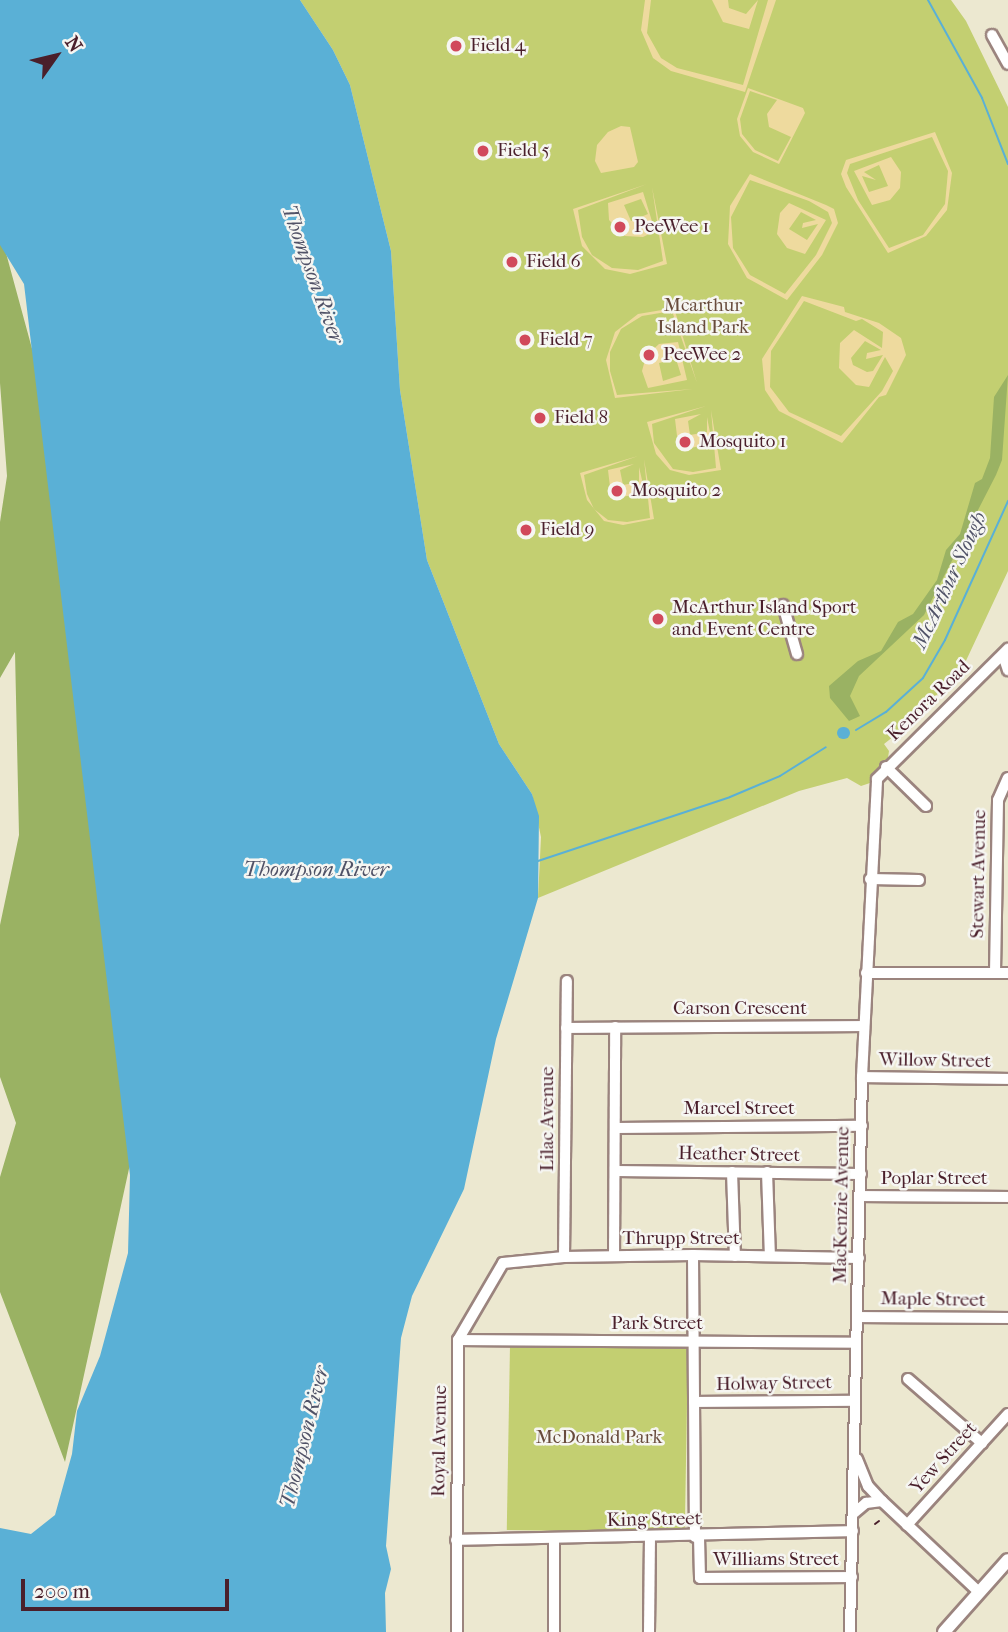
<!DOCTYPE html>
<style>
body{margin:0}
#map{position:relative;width:1008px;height:1632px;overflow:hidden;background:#ece8d0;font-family:"IM FELL French Canon",serif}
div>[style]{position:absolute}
.green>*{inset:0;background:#c3cf71;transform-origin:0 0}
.forest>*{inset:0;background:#9ab263}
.sand>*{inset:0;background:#eeda9e}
.water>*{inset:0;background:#5ab0d6}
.stream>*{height:2px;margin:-1px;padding:0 1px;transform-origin:1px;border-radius:1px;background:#5ab0d6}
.river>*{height:12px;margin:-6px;padding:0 6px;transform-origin:6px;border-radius:6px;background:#5ab0d6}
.roads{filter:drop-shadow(2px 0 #9b847e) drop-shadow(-2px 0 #9b847e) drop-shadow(0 2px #9b847e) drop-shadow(0 -2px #9b847e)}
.minor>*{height:10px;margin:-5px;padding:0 5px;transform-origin:5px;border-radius:5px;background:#fff}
.major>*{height:12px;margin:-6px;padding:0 6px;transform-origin:6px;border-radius:6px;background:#fff}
.rail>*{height:2px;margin:-1px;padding:0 1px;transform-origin:1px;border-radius:1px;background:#4a1f2b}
.dots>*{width:19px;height:19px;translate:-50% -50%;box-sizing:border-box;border:4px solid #f6f6f2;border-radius:50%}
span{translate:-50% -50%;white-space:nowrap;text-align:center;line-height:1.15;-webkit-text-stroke:5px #f6f6f2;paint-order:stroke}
.poi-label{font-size:19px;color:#4a1f2b}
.left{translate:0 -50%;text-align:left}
.park-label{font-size:19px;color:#684b3c}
.street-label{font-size:19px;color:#4a1f2b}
.water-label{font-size:21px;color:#505267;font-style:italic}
.north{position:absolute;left:21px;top:21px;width:70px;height:70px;-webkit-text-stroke:5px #f6f6f2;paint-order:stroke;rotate:56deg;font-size:19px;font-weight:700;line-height:28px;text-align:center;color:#4a1f2b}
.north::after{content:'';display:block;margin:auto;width:24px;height:32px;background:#4a1f2b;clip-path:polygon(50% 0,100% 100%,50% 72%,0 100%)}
.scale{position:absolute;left:21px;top:1579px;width:208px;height:32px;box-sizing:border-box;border:4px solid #4a1f2b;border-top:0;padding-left:9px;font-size:21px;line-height:24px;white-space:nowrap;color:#4a1f2b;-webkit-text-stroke:5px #f6f6f2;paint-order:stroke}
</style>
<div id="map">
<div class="green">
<i style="clip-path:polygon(300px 0,951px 0,966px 21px,1008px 107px,1008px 571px,964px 665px,913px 721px,884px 744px,889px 751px,885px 778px,861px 786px,847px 778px,799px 791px,538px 898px,541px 837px,532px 794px,499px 744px,427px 560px,400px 390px,391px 251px,350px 85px,333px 50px)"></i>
<i style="left:510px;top:1345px;width:178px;height:185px;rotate:1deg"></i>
</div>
<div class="forest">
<i style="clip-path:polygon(0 231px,43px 389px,156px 1045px,65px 1462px,0 1292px,0 1177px,16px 1123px,0 1077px,0 925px,19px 835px,15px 652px,0 678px,0 522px,7px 476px,0 383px)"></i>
<i style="clip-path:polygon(1008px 375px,1002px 460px,996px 475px,924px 615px,859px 676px,850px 696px,860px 716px,849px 721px,830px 698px,829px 686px,858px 661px,881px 651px,898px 622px,913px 614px,937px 580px,946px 550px,960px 534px,975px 483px,982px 479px,990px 458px,994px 397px)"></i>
</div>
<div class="sand">
<i style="clip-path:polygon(645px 0,651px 0,647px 33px,661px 58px,677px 68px,743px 85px,768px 0,776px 0,745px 92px,671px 71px,653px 58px,641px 30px)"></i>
<i style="clip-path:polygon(712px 0,728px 0,729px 8px,746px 14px,758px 0,749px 29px,723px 22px)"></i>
<i style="clip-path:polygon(evenodd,748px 88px,803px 108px,805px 113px,779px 164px,753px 152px,740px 136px,737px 119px,748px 88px,750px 91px,777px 100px,767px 114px,769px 127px,791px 137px,778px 161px,755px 150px,742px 134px,740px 119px,750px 91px)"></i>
<i style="clip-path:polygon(621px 126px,630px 127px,638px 162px,634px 167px,601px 173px,595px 161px,597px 145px,608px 132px)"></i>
<i style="clip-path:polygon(evenodd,935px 132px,952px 173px,947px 210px,926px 236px,888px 253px,846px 187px,841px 174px,846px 160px,935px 132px,932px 137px,948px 171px,945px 204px,923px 235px,889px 248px,858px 200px,847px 173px,850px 164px,932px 137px)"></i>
<i style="clip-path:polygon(evenodd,891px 157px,901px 172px,900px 188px,890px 200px,872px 205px,854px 171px,891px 157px,879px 165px,888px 186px,869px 192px,862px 176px,876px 180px,864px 172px,879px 165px)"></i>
<i style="clip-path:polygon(evenodd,750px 174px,826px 205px,834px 209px,838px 223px,822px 255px,787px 300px,747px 278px,728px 244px,730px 206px,750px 174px,750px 180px,809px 201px,828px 212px,832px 223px,816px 255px,785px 294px,750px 275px,733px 248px,731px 217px,750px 180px)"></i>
<i style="clip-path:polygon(647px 184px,578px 210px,582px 237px,592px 255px,612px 268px,638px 270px,663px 261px,652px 187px,667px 264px,630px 274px,605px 269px,582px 246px,573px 209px)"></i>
<i style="clip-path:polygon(evenodd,643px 192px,655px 231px,643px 237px,625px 236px,609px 220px,608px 203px,643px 192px,641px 199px,648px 214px,631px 221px,624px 205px,641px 199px)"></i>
<i style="clip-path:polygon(evenodd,789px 203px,826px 220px,805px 254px,787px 248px,777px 234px,780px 213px,789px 203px,801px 212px,816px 220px,803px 223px,802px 228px,818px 224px,807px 240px,789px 229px,801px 212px)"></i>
<i style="clip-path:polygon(evenodd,802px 296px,844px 307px,845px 312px,879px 323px,901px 338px,906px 355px,886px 395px,879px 397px,842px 443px,779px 411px,765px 390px,762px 359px,802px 296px,804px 301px,856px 321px,862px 319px,883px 332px,882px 348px,854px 330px,840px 343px,839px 368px,856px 385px,869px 387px,885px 357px,893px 371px,882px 391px,841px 436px,789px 412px,770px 387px,771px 351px,804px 301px,802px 296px,865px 341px,881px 350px,867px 353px,866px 359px,883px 355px,873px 371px,867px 372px,853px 365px,851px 358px,865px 341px)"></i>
<i style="clip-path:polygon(674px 308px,697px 383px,672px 311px,642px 316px,621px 329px,610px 352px,610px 371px,617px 395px,693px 389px,615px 398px,606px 360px,615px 332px,638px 314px)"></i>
<i style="clip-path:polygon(evenodd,678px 342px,687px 380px,648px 388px,642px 371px,646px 356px,659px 344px,678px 342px,676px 359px,681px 375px,663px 381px,659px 363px,676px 359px)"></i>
<i style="clip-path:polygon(706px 406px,652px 424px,654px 443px,673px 469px,693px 472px,716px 468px,711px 410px,721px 470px,689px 475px,670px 470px,656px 454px,647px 422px)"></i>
<i style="clip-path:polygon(701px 414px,688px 421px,690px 435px,707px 432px,707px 417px,712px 443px,691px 448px,677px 436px,675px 419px)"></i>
<i style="clip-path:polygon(638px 456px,584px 475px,587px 494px,594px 509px,608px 520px,627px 522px,650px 518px,644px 459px,654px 519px,623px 525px,604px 521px,587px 500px,580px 473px)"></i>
<i style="clip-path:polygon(634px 464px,620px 470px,623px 485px,639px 482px,639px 467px,645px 493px,621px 497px,610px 487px,608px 470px)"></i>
</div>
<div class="water">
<i style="clip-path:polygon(0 0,300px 0,333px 50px,350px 85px,391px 251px,400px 390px,427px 560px,499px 744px,532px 794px,539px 816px,538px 898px,496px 1039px,464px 1189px,412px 1296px,401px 1338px,386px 1546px,391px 1569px,385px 1593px,386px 1632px,0 1632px,0 1528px,31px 1534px,55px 1515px,72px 1454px,77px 1411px,100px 1356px,128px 1253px,130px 1175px,24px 284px,0 245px)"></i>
</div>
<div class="stream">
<i style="left:928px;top:0;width:112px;rotate:61.1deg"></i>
<i style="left:982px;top:98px;width:71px;rotate:68.5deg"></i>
<i style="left:856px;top:730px;width:35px;rotate:-31deg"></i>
<i style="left:886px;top:712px;width:50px;rotate:-42.6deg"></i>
<i style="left:923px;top:678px;width:44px;rotate:-59.9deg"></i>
<i style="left:945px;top:640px;width:153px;rotate:-65.6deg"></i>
<i style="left:538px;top:861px;width:202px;rotate:-18.4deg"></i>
<i style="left:730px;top:797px;width:54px;rotate:-22.8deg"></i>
<i style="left:780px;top:776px;width:54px;rotate:-32.2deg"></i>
</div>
<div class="river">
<i style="left:843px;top:733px;width:1px"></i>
</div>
<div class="roads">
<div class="minor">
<i style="left:992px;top:35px;width:33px;rotate:61deg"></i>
<i style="left:783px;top:605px;width:51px;rotate:74.1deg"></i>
<i style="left:1003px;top:655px;width:16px;rotate:72deg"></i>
<i style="left:886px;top:767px;width:56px;rotate:44.3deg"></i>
<i style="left:870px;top:879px;width:49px;rotate:1.2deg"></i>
<i style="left:866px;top:973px;width:142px"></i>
<i style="left:995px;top:973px;width:173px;rotate:-89deg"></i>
<i style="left:998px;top:800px;width:24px;rotate:-66deg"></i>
<i style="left:566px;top:1028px;width:298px;rotate:-0.4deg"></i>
<i style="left:862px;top:1077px;width:146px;rotate:0.8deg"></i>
<i style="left:616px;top:1128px;width:246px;rotate:-0.5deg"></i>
<i style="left:616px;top:1171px;width:245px;rotate:0.7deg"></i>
<i style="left:732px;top:1172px;width:84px;rotate:88deg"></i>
<i style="left:767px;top:1172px;width:84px;rotate:88deg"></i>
<i style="left:860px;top:1196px;width:148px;rotate:0.4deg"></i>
<i style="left:693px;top:1255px;width:282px;rotate:89.6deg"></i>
<i style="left:614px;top:1256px;width:229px;rotate:-89.7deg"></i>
<i style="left:564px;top:1257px;width:276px;rotate:-89.4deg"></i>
<i style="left:857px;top:1317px;width:151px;rotate:0.4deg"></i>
<i style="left:458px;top:1340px;width:398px;rotate:0.4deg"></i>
<i style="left:908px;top:1379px;width:98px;rotate:40.9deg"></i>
<i style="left:694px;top:1402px;width:160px;rotate:-0.4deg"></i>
<i style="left:857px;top:1459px;width:29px;rotate:68deg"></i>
<i style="left:868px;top:1486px;width:21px;rotate:47deg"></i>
<i style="left:882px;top:1501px;width:133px;rotate:43.2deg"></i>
<i style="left:854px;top:1513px;width:16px;rotate:-40deg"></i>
<i style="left:866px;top:1503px;width:16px;rotate:-7deg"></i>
<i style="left:907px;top:1525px;width:150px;rotate:-47.7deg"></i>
<i style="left:699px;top:1537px;width:41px;rotate:88.6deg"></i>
<i style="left:700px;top:1578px;width:152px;rotate:-0.4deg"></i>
<i style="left:554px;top:1539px;width:93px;rotate:90deg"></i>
<i style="left:456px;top:1540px;width:397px;rotate:-1.3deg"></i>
<i style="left:457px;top:1632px;width:292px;rotate:-89.8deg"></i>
<i style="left:458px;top:1340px;width:89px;rotate:-59.7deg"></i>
<i style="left:503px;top:1263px;width:61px;rotate:-5.6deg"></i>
<i style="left:564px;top:1257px;width:129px;rotate:-0.9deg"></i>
<i style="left:693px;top:1255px;width:166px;rotate:1deg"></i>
<i style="left:649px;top:1632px;width:94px;rotate:-89.4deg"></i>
<i style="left:850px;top:1632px;width:555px;rotate:-88.76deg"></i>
<i style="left:862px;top:1077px;width:298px;rotate:-87.1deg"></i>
<i style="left:877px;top:779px;width:185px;rotate:-44.8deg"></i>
</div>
<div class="major">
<i style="left:944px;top:1632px;width:96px;rotate:-48.4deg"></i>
</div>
</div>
<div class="rail">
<i style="left:875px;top:1524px;width:5px;rotate:-37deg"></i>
</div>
<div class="dots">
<i style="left:456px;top:46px;background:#d1495b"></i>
<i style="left:483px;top:151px;background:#d1495b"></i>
<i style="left:620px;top:227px;background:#d1495b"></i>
<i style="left:512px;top:262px;background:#d1495b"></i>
<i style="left:525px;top:340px;background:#d1495b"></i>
<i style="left:649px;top:355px;background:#d1495b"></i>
<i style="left:540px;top:418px;background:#d1495b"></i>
<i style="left:685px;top:442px;background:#d1495b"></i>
<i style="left:617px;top:491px;background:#d1495b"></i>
<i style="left:526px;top:530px;background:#d1495b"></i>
<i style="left:658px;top:619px;background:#d1495b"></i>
</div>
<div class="poi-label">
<span class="left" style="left:470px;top:46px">Field 4</span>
<span class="left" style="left:497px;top:151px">Field 5</span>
<span class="left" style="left:634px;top:227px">PeeWee 1</span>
<span class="left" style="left:526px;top:262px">Field 6</span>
<span class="left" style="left:539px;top:340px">Field 7</span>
<span class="left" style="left:663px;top:355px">PeeWee 2</span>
<span class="left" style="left:554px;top:418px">Field 8</span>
<span class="left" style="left:699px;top:442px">Mosquito 1</span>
<span class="left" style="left:631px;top:491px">Mosquito 2</span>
<span class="left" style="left:540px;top:530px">Field 9</span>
<span class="left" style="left:672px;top:619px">McArthur Island Sport<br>and Event Centre</span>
</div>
<div class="park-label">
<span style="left:703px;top:317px">Mcarthur<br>Island Park</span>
<span style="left:599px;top:1438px">McDonald Park</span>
</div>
<div class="street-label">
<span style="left:929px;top:701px;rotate:-44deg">Kenora Road</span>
<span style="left:979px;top:874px;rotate:-89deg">Stewart Avenue</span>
<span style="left:740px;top:1009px">Carson Crescent</span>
<span style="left:935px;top:1061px;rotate:1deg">Willow Street</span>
<span style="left:739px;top:1109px">Marcel Street</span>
<span style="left:548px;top:1119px;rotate:-90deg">Lilac Avenue</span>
<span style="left:739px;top:1155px;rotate:1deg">Heather Street</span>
<span style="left:934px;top:1179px">Poplar Street</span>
<span style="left:842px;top:1205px;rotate:-89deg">MacKenzie Avenue</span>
<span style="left:681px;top:1239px">Thrupp Street</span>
<span style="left:933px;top:1300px;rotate:1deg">Maple Street</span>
<span style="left:657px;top:1324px">Park Street</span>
<span style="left:774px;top:1384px;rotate:-1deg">Holway Street</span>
<span style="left:440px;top:1441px;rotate:-89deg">Royal Avenue</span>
<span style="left:944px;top:1458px;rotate:-48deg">Yew Street</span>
<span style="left:654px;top:1520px;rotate:-1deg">King Street</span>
<span style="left:776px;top:1560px">Williams Street</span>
</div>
<div class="water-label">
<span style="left:313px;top:274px;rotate:70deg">Thompson River</span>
<span style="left:949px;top:580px;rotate:-65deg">McArthur Slough</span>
<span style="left:316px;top:869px">Thompson River</span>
<span style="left:304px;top:1437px;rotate:-76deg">Thompson River</span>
</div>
<div class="north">N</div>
<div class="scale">200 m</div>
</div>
